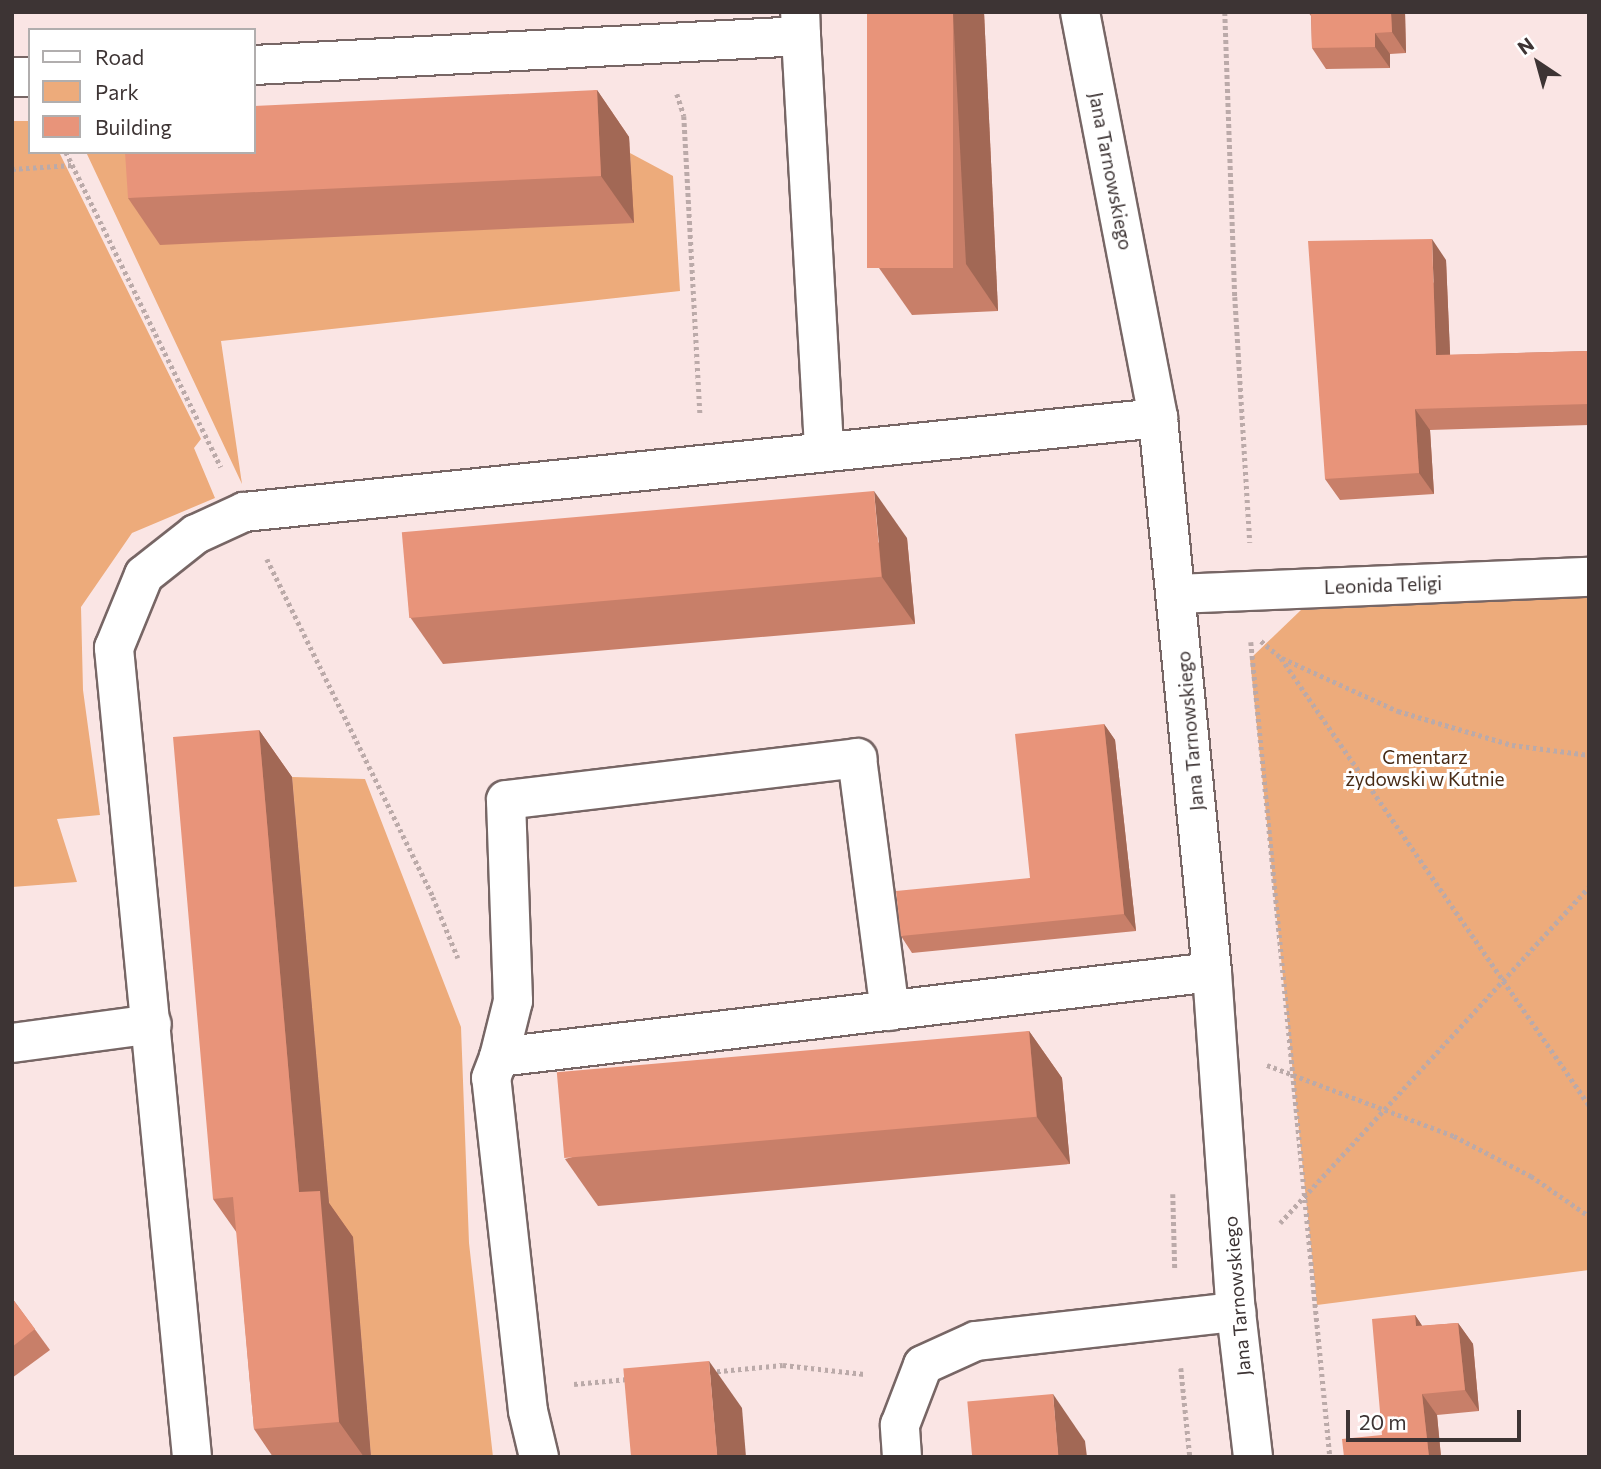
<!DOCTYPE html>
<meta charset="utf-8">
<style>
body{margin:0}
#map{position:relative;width:1601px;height:1469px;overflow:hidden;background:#fae5e4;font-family:Commissioner,sans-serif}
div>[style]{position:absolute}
.green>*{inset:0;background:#edab7b}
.path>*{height:4.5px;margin-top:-2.25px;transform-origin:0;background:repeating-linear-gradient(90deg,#bbaaa9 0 3.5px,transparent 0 7px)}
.roads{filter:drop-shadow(2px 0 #776665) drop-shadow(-2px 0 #776665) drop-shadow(0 2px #776665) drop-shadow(0 -2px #776665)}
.minor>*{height:38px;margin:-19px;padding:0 19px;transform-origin:19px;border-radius:19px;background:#fff}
.wall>*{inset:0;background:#c87f69}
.shaded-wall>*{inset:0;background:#a26855}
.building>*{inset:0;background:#e8947a;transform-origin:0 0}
span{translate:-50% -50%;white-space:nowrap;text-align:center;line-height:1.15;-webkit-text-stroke:6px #fff;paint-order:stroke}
.street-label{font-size:19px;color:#3d3434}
.park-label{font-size:19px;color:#482b15}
.frame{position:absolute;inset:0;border:14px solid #3d3434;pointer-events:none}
.legend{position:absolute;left:28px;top:28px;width:228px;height:126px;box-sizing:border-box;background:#fff;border:2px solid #b1aeae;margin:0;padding:9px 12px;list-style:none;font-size:21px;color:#3d3434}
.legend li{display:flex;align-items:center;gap:14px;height:35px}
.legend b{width:35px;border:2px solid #b1aeae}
.north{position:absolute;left:1503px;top:28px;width:70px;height:70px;-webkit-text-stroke:5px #fff;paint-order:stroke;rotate:324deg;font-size:19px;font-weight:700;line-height:28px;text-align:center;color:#3d3434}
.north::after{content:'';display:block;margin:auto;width:24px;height:32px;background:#3d3434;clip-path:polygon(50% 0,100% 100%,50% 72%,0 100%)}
.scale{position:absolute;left:1346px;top:1410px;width:175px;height:32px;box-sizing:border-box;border:4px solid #3d3434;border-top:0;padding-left:9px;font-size:21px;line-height:24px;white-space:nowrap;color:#3d3434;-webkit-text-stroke:5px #fff;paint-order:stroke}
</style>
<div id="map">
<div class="green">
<i style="clip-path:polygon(12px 121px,30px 121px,30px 152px,59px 152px,201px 439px,194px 448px,215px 498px,132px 533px,81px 607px,83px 690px,100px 815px,57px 819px,77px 882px,12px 887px)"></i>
<i style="clip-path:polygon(86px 152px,157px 152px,633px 223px,630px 153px,673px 176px,680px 291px,221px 341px,242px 484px)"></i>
<i style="clip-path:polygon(1589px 596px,1589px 1270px,1317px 1305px,1250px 659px,1301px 610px)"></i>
<i style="clip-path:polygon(292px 777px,365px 779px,461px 1027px,469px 1243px,493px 1457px,371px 1457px,353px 1238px,332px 1239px)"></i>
</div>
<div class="path">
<i style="left:1225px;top:12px;width:285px;rotate:88deg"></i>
<i style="left:1235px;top:297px;width:246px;rotate:86.5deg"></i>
<i style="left:677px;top:94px;width:23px;rotate:72deg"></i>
<i style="left:684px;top:116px;width:300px;rotate:86.9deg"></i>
<i style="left:66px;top:152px;width:351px;rotate:63.8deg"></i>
<i style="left:12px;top:169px;width:60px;rotate:-3.8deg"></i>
<i style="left:267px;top:559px;width:377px;rotate:63.8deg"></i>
<i style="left:433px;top:897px;width:66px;rotate:67.7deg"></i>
<i style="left:1261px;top:641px;width:26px;rotate:40deg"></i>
<i style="left:1281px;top:658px;width:543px;rotate:55.43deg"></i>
<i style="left:1251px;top:642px;width:819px;rotate:84.46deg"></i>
<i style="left:1282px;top:658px;width:128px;rotate:24.6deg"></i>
<i style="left:1398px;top:711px;width:119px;rotate:16.6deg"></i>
<i style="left:1512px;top:745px;width:78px;rotate:7.4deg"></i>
<i style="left:1267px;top:1065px;width:200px;rotate:20.8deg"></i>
<i style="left:1454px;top:1136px;width:87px;rotate:27.5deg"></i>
<i style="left:1531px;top:1176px;width:70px;rotate:34.6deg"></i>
<i style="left:1173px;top:1194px;width:75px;rotate:88.5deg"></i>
<i style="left:1280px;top:1223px;width:456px;rotate:-47.4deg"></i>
<i style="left:1181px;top:1368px;width:89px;rotate:84.2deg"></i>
<i style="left:710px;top:1372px;width:73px;rotate:-5.5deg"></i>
<i style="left:783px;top:1365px;width:82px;rotate:6.3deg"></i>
<i style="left:574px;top:1384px;width:54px;rotate:-5.3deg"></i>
</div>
<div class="roads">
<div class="minor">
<i style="left:1080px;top:12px;width:413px;rotate:79.1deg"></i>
<i style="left:1158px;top:418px;width:557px;rotate:84.43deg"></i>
<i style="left:1212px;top:972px;width:341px;rotate:86deg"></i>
<i style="left:1236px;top:1312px;width:146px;rotate:83.3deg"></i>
<i style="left:801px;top:36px;width:415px;rotate:86.8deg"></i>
<i style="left:254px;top:65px;width:548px;rotate:-3.03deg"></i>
<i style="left:801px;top:36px;width:24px;rotate:-92deg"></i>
<i style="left:12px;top:77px;width:18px"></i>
<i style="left:1177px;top:594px;width:412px;rotate:-2.4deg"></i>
<i style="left:12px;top:1043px;width:141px;rotate:-7.7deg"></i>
<i style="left:499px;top:1057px;width:58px;rotate:-76deg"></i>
<i style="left:513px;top:1001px;width:201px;rotate:-92deg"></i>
<i style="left:506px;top:800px;width:354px;rotate:-6.8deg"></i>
<i style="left:857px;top:758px;width:255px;rotate:82.6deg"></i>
<i style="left:192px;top:1457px;width:813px;rotate:-95.51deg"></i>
<i style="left:114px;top:648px;width:79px;rotate:-67.7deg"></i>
<i style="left:144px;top:575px;width:66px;rotate:-38.3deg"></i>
<i style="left:196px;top:534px;width:53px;rotate:-24.6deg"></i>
<i style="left:244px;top:512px;width:919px;rotate:-5.87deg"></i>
<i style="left:539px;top:1457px;width:47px;rotate:-103.4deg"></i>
<i style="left:528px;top:1411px;width:335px;rotate:-96.3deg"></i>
<i style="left:491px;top:1078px;width:22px;rotate:-69deg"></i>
<i style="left:499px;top:1057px;width:718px;rotate:-6.8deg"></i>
<i style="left:902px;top:1457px;width:32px;rotate:-94deg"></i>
<i style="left:900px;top:1425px;width:64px;rotate:-69deg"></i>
<i style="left:923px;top:1365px;width:58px;rotate:-24.4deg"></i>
<i style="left:976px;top:1341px;width:262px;rotate:-6.4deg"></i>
</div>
</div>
<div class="wall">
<i style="clip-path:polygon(867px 12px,984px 12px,998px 311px,912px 315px,879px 268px)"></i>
<i style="clip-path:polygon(1308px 12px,1405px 12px,1406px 53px,1390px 54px,1390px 68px,1326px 69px,1312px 48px,1311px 16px)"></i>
<i style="clip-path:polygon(597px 90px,629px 137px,634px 223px,160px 245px,128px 198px)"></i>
<i style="clip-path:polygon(1446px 260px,1450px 355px,1589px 351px,1589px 425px,1430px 430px,1434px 494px,1340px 500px,1325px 479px)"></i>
<i style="clip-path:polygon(907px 538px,915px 624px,443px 664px,410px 617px)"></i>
<i style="clip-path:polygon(1104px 724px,1115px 740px,1136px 931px,912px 953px,901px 936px,1030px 878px)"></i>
<i style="clip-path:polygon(259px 730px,292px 777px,329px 1203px,353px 1237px,371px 1457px,273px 1457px,254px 1429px,237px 1233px,213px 1199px)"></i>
<i style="clip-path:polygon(1029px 1031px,1062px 1078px,1070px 1164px,598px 1206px,565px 1159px)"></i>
<i style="clip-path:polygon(12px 1298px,50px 1350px,12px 1378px)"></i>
<i style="clip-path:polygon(1415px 1315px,1422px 1326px,1458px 1323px,1473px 1344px,1479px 1411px,1437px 1415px,1441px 1457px,1344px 1457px,1382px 1435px)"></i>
</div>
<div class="shaded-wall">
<i style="clip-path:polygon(953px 12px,984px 12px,998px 311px,966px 264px)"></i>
<i style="clip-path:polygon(1391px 12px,1405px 12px,1406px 53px,1392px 32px)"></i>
<i style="clip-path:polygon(1375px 33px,1390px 54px,1390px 68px,1375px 47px)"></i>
<i style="clip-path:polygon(597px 90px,629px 137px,634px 223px,601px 176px)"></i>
<i style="clip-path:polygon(1432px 239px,1446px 260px,1451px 376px,1436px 355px)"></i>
<i style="clip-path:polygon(1415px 409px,1430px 430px,1434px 494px,1419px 473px)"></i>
<i style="clip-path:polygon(874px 491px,907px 538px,915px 624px,882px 577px)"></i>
<i style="clip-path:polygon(1104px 724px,1115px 740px,1136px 931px,1124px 914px)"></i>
<i style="clip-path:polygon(259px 730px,292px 777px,329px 1203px,353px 1237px,371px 1457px,364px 1457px,339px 1422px,299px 1192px)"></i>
<i style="clip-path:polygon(1029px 1031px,1062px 1078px,1070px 1164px,1037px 1117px)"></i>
<i style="clip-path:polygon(1415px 1315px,1429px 1336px,1416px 1326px)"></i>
<i style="clip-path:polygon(1458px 1323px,1473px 1344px,1479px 1411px,1465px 1390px)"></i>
<i style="clip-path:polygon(709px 1361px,742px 1408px,746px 1457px,717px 1457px)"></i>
<i style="clip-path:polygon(1053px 1394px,1085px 1441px,1087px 1457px,1058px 1457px)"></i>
<i style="clip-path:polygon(1422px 1394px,1437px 1415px,1441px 1457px,1429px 1457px)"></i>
</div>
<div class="building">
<i style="left:867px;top:12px;width:86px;height:256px"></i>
<i style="clip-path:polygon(1311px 12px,1391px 12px,1392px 32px,1375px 33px,1375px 47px,1312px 48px)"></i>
<i style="clip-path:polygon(597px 90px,601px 176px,128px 198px,125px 152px,254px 152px,254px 106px)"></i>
<i style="clip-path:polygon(1432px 239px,1436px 355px,1589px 351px,1589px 404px,1415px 409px,1419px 473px,1325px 479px,1308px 241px)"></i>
<i style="left:874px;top:491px;width:86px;height:474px;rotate:85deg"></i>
<i style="clip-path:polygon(1104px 724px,1124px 914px,901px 936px,896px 891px,1030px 878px,1015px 734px)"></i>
<i style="clip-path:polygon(259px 730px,299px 1192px,320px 1191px,339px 1422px,254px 1429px,233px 1197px,213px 1199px,173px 737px)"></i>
<i style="left:1029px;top:1031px;width:86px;height:474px;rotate:85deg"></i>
<i style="clip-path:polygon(12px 1298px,35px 1329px,12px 1347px)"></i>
<i style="clip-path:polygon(1415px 1315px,1416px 1326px,1458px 1323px,1465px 1390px,1422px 1394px,1429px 1457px,1344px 1457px,1342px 1439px,1382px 1435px,1372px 1319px)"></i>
<i style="left:709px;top:1361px;width:96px;height:86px;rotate:85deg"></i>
<i style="left:1053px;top:1394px;width:63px;height:86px;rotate:85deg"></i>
</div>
<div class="street-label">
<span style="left:1111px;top:171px;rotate:79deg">Jana Tarnowskiego</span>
<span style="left:1383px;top:585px;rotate:-2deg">Leonida Teligi</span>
<span style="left:1190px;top:731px;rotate:-95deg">Jana Tarnowskiego</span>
<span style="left:1237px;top:1296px;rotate:-95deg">Jana Tarnowskiego</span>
</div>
<div class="park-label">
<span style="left:1425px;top:768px">Cmentarz<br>żydowski w Kutnie</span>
</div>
<div class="frame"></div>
<ul class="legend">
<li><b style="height:9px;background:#fff"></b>Road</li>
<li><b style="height:19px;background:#edab7b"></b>Park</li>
<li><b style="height:19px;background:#e8947a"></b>Building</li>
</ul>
<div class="north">N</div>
<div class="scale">20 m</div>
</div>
